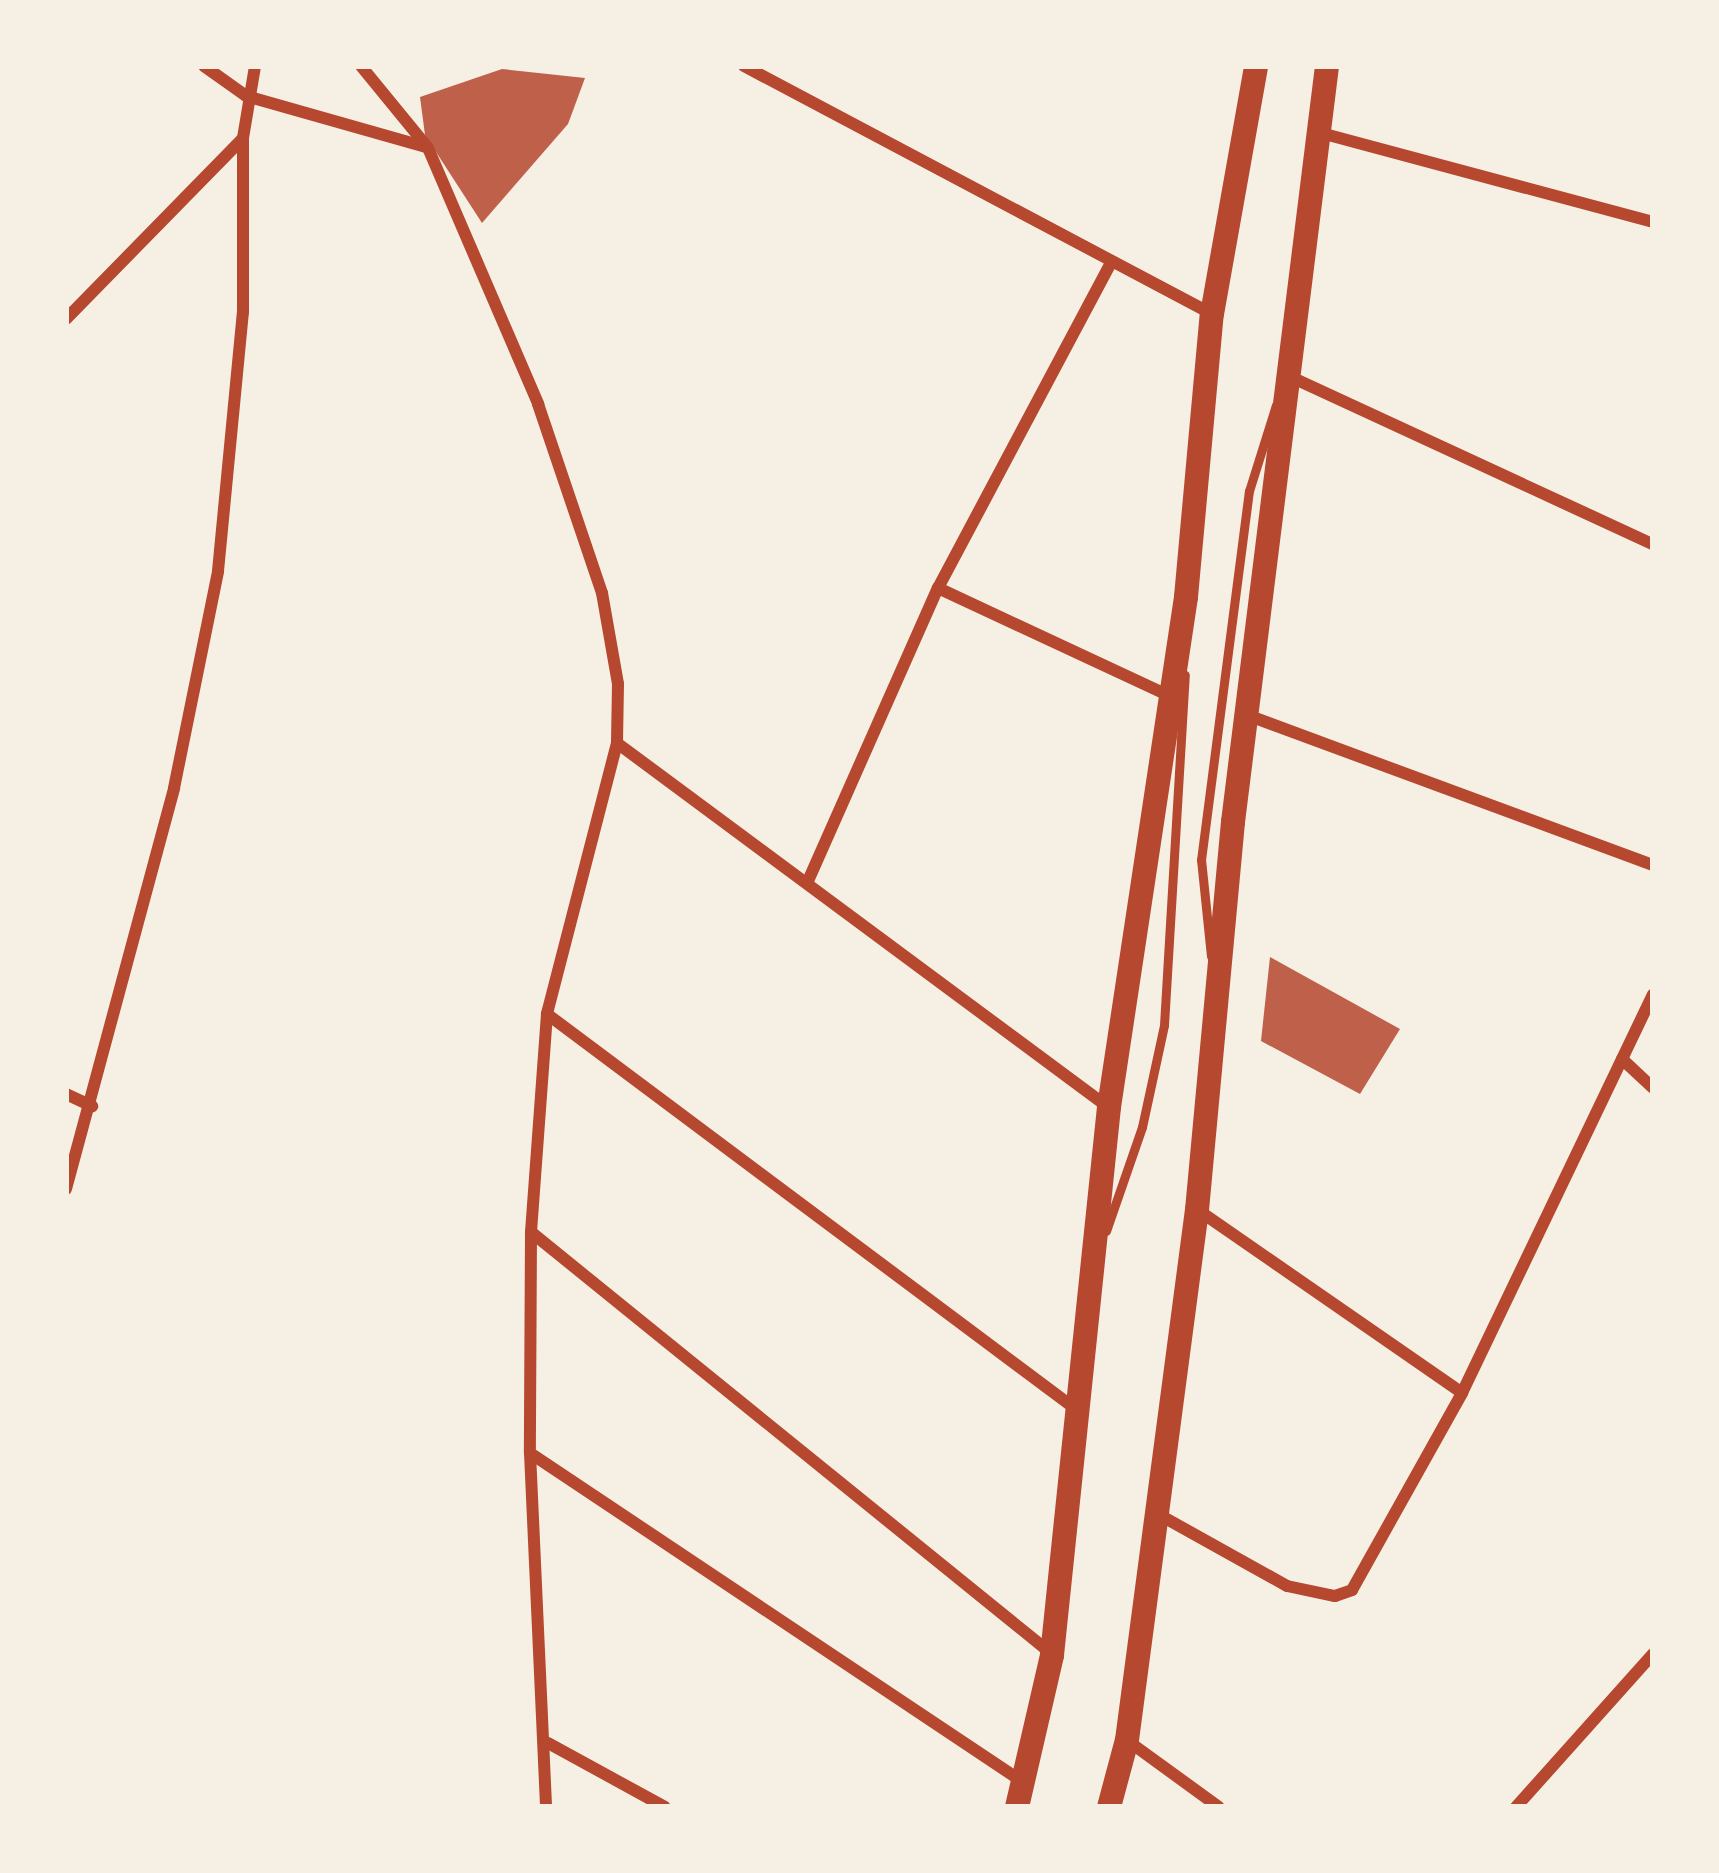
<!DOCTYPE html>
<style>
body{margin:0}
#map{position:relative;width:1719px;height:1873px;overflow:hidden;background:#f6efe4;font-family:Karla,sans-serif}
div>[style]{position:absolute}
.building>*{inset:0;background:#bf614a}
.service>*{height:9px;margin:-4.5px;padding:0 4.5px;transform-origin:4.5px;border-radius:4.5px;background:#b5482f}
.minor>*{height:12px;margin:-6px;padding:0 6px;transform-origin:6px;border-radius:6px;background:#b5482f}
.secondary>*{height:24px;margin:-12px;padding:0 12px;transform-origin:12px;border-radius:12px;background:#b5482f}
span{translate:-50% -50%;white-space:nowrap;text-align:center;line-height:1.15;-webkit-text-stroke:9px #f6efe4;paint-order:stroke}
.frame{position:absolute;inset:0;border:69px solid #f6efe4;pointer-events:none}
</style>
<div id="map">
<div class="building">
<i style="clip-path:polygon(502px 69px,585px 78px,568px 124px,482px 223px,425px 135px,420px 97px)"></i>
<i style="clip-path:polygon(1270px 957px,1400px 1029px,1360px 1094px,1261px 1041px)"></i>
</div>
<div class="service">
<i style="left:1211px;top:956px;width:97px;rotate:-95.9deg"></i>
<i style="left:1201px;top:860px;width:372px;rotate:-82.6deg"></i>
<i style="left:1249px;top:491px;width:90px;rotate:-72.6deg"></i>
<i style="left:1106px;top:1231px;width:110px;rotate:-70.9deg"></i>
<i style="left:1142px;top:1127px;width:104px;rotate:-77.8deg"></i>
<i style="left:1164px;top:1025px;width:351px;rotate:-86.6deg"></i>
</div>
<div class="minor">
<i style="left:204px;top:66px;width:52px;rotate:35.5deg"></i>
<i style="left:246px;top:96px;width:187px;rotate:15.8deg"></i>
<i style="left:361px;top:66px;width:106px;rotate:50.7deg"></i>
<i style="left:428px;top:148px;width:279px;rotate:66.7deg"></i>
<i style="left:538px;top:404px;width:200px;rotate:71.3deg"></i>
<i style="left:602px;top:593px;width:92px;rotate:80deg"></i>
<i style="left:618px;top:684px;width:59px;rotate:91deg"></i>
<i style="left:617px;top:743px;width:280px;rotate:104.5deg"></i>
<i style="left:547px;top:1014px;width:219px;rotate:94.2deg"></i>
<i style="left:531px;top:1232px;width:221px;rotate:90.3deg"></i>
<i style="left:530px;top:1453px;width:354px;rotate:87.4deg"></i>
<i style="left:744px;top:66px;width:530px;rotate:27.92deg"></i>
<i style="left:1321px;top:133px;width:344px;rotate:15deg"></i>
<i style="left:66px;top:319px;width:253px;rotate:-45.6deg"></i>
<i style="left:1293px;top:378px;width:396px;rotate:24.8deg"></i>
<i style="left:938px;top:588px;width:253px;rotate:25deg"></i>
<i style="left:1247px;top:715px;width:433px;rotate:20.3deg"></i>
<i style="left:617px;top:743px;width:611px;rotate:36.55deg"></i>
<i style="left:808px;top:881px;width:321px;rotate:-66.1deg"></i>
<i style="left:938px;top:588px;width:370px;rotate:-62deg"></i>
<i style="left:547px;top:1014px;width:657px;rotate:36.77deg"></i>
<i style="left:1622px;top:1059px;width:42px;rotate:43.1deg"></i>
<i style="left:66px;top:1094px;width:29px;rotate:25deg"></i>
<i style="left:66px;top:1189px;width:415px;rotate:-74.9deg"></i>
<i style="left:174px;top:788px;width:221px;rotate:-78.5deg"></i>
<i style="left:218px;top:571px;width:260px;rotate:-84.5deg"></i>
<i style="left:243px;top:312px;width:174px;rotate:-90deg"></i>
<i style="left:243px;top:138px;width:73px;rotate:-80.5deg"></i>
<i style="left:1198px;top:1210px;width:321px;rotate:34.7deg"></i>
<i style="left:531px;top:1232px;width:670px;rotate:39.01deg"></i>
<i style="left:530px;top:1453px;width:593px;rotate:33.72deg"></i>
<i style="left:1156px;top:1513px;width:150px;rotate:29.1deg"></i>
<i style="left:1287px;top:1586px;width:49px;rotate:11.8deg"></i>
<i style="left:1335px;top:1596px;width:18px;rotate:-19deg"></i>
<i style="left:1352px;top:1590px;width:226px;rotate:-60.8deg"></i>
<i style="left:1462px;top:1393px;width:442px;rotate:-64.4deg"></i>
<i style="left:1128px;top:1741px;width:112px;rotate:36deg"></i>
<i style="left:548px;top:1743px;width:133px;rotate:28.7deg"></i>
<i style="left:1516px;top:1807px;width:205px;rotate:-48.2deg"></i>
</div>
<div class="secondary">
<i style="left:1017px;top:1807px;width:156px;rotate:-77deg"></i>
<i style="left:1052px;top:1655px;width:551px;rotate:-84.06deg"></i>
<i style="left:1109px;top:1107px;width:516px;rotate:-81.41deg"></i>
<i style="left:1186px;top:597px;width:284px;rotate:-84.8deg"></i>
<i style="left:1212px;top:314px;width:252px;rotate:-79.9deg"></i>
<i style="left:1109px;top:1807px;width:69px;rotate:-75deg"></i>
<i style="left:1127px;top:1740px;width:535px;rotate:-82.48deg"></i>
<i style="left:1197px;top:1210px;width:390px;rotate:-84.7deg"></i>
<i style="left:1233px;top:822px;width:762px;rotate:-82.91deg"></i>
</div>
<div class="frame"></div>
</div>
